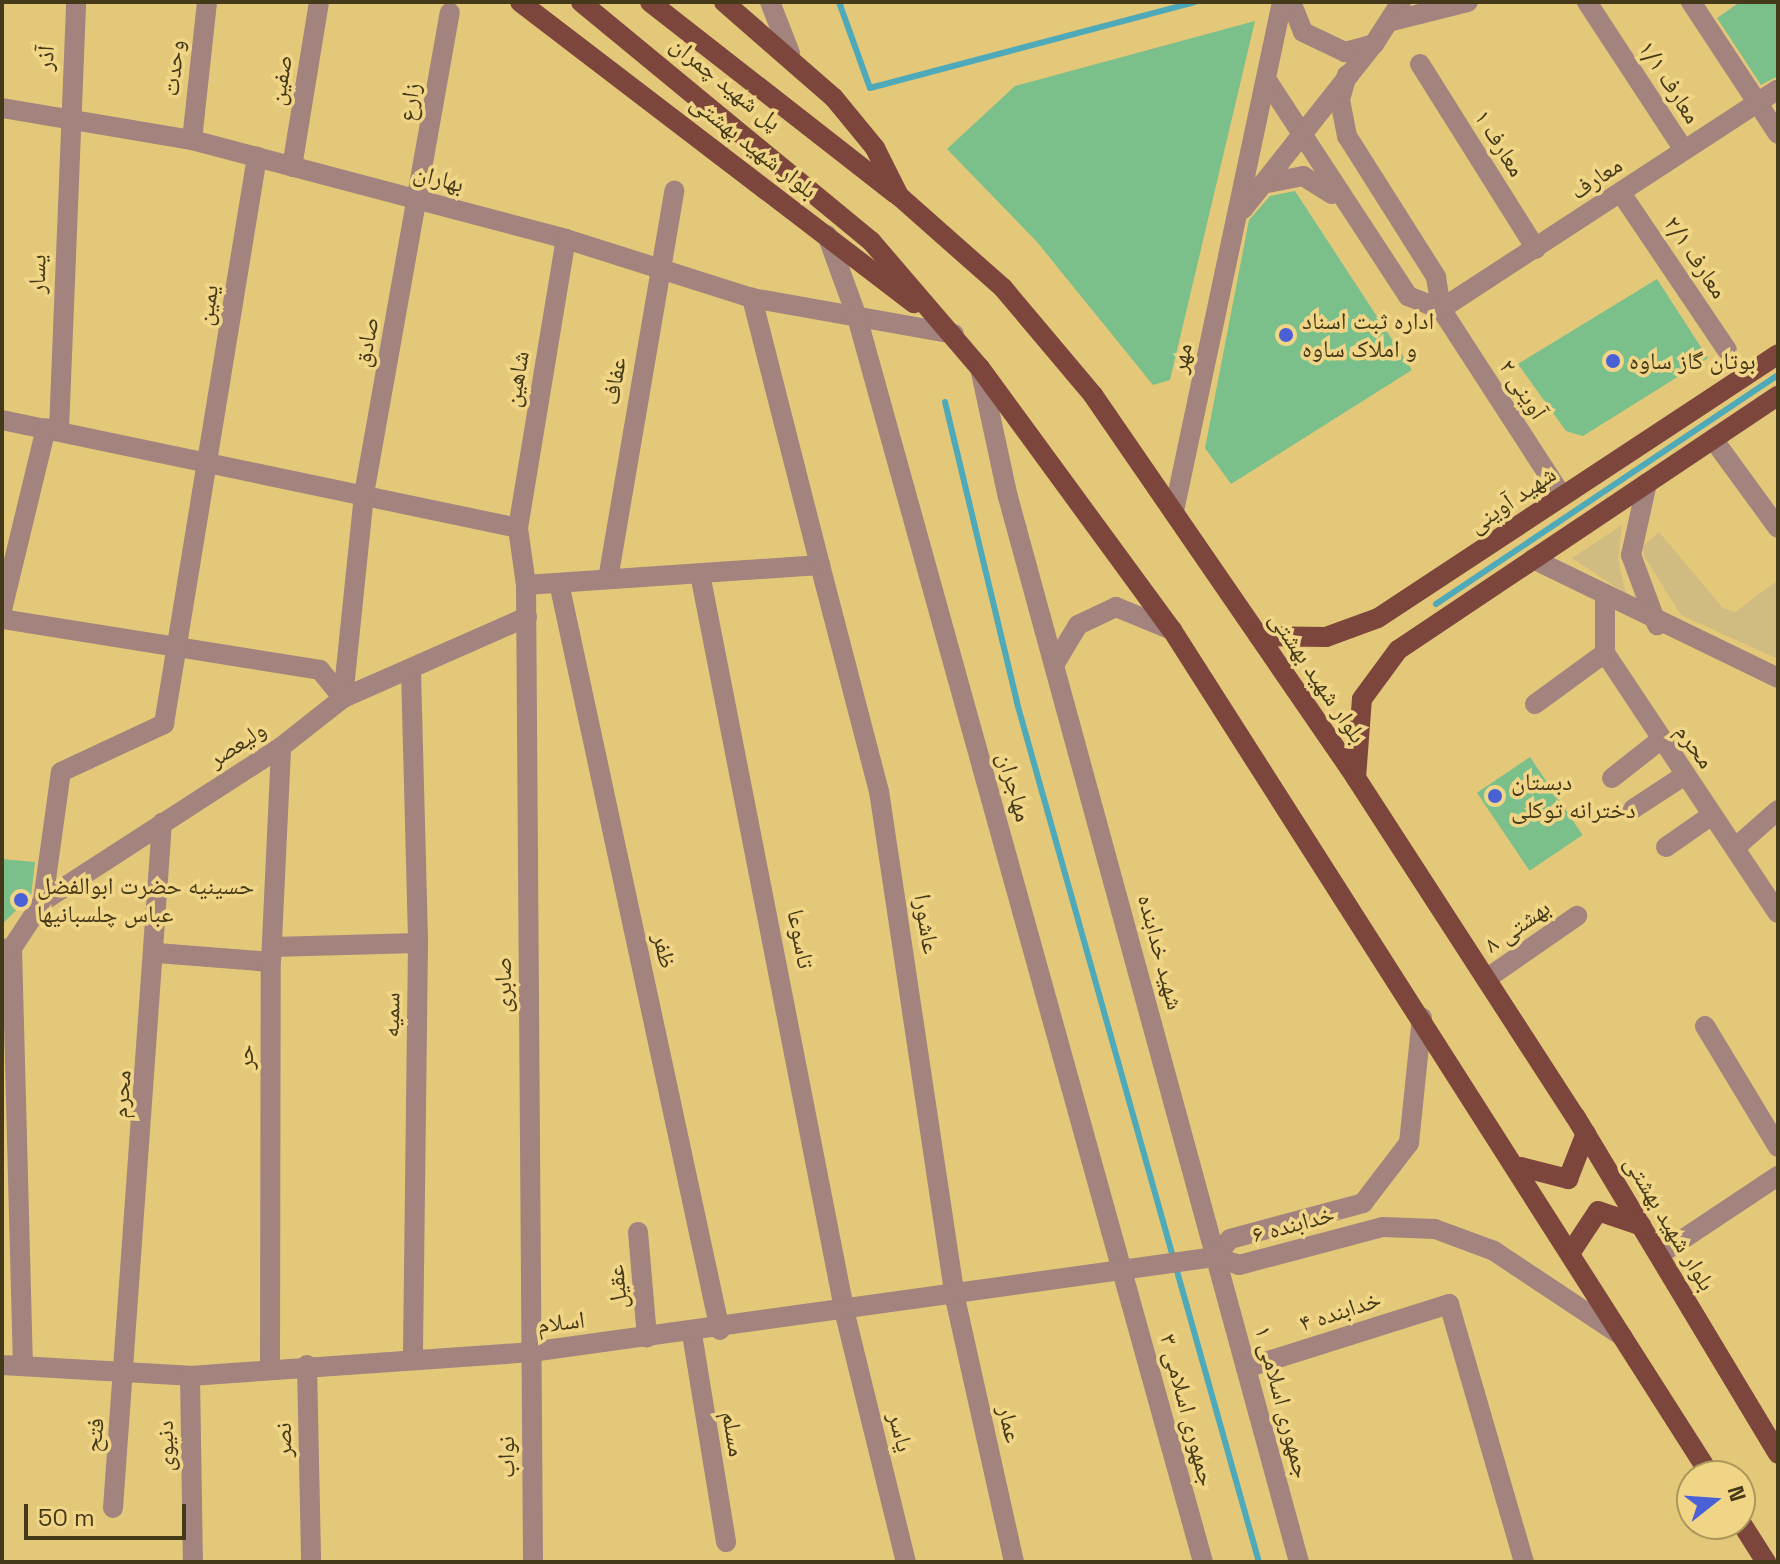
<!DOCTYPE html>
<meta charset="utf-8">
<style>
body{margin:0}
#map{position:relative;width:1780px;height:1564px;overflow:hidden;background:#e4c87a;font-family:"Space Grotesk","Noto Naskh Arabic",sans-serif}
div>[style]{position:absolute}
.green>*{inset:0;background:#d0bb81}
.stream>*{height:6px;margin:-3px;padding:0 3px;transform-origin:3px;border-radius:3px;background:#4ea9b9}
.building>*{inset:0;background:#7bbf8b;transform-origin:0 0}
.minor>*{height:20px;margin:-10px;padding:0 10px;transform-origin:10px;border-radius:10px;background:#a2837d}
.major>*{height:20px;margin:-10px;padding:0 10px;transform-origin:10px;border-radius:10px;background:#7c463d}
.dots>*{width:22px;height:22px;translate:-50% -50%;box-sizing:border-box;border:4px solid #f1d587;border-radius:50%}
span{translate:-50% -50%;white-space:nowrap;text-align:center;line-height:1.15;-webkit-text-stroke:7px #f1d587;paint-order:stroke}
.street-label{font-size:24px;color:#443918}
.poi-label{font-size:24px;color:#443918}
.left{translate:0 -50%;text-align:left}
.frame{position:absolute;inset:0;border:4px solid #443918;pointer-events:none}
.north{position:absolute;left:1676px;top:1460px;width:80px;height:80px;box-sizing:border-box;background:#f1d587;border:2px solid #ac975b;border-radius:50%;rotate:73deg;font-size:22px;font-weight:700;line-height:32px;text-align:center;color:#443918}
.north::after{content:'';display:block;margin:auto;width:28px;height:36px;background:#4961d5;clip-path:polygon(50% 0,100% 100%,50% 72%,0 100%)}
.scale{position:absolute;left:24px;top:1504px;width:162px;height:36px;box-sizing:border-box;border:4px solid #443918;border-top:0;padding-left:10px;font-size:24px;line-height:28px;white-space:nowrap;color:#443918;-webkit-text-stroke:6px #f1d587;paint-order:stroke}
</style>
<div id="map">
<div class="green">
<i style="clip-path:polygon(1622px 525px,1618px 559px,1626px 594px,1572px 558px)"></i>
<i style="clip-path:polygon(1659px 532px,1723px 608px,1735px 612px,1778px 580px,1778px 659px,1681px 615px,1644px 556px,1643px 546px)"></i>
</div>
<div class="stream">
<i style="left:839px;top:2px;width:91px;rotate:70.2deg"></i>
<i style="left:870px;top:88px;width:336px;rotate:-14.8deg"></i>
<i style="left:945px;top:402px;width:309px;rotate:76.5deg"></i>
<i style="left:1017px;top:703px;width:892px;rotate:74.27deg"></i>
<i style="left:1436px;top:604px;width:412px;rotate:-33.8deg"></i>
</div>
<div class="building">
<i style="clip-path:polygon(1740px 2px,1778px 2px,1778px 76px,1761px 85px,1717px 18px)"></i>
<i style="clip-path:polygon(1255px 21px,1170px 380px,1153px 385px,1037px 242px,947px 149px,1015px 86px)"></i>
<i style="clip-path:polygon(1295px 191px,1412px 370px,1231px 484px,1205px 448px,1249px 220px,1270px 196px)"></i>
<i style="clip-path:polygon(1657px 279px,1708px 358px,1583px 436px,1566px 431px,1518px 364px)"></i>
<i style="left:1530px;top:757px;width:94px;height:64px;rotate:56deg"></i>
<i style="clip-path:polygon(2px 859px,35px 862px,31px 896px,2px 924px)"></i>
</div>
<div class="minor">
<i style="left:770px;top:2px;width:55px;rotate:68.6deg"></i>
<i style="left:1291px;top:2px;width:32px;rotate:68deg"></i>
<i style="left:1303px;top:32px;width:47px;rotate:25.5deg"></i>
<i style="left:1345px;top:52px;width:30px;rotate:-15deg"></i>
<i style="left:1374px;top:44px;width:50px;rotate:-57.3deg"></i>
<i style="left:1587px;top:2px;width:177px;rotate:56.8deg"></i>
<i style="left:1691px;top:2px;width:158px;rotate:56.6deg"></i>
<i style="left:1392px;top:21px;width:78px;rotate:-14deg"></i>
<i style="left:1420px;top:64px;width:218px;rotate:57.9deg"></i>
<i style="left:1347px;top:75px;width:26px;rotate:106deg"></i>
<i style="left:1340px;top:100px;width:37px;rotate:79deg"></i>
<i style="left:1347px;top:136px;width:167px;rotate:57.7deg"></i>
<i style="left:1436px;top:277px;width:32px;rotate:81deg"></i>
<i style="left:1441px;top:309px;width:223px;rotate:57.1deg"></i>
<i style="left:1268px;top:82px;width:256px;rotate:56.8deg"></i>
<i style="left:1408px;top:296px;width:35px;rotate:22deg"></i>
<i style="left:2px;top:108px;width:193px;rotate:9.6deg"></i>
<i style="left:192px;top:140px;width:387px;rotate:14.8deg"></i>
<i style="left:566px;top:239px;width:195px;rotate:17.6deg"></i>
<i style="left:752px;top:298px;width:205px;rotate:10.1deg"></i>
<i style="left:192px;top:140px;width:139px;rotate:-83.8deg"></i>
<i style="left:292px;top:167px;width:167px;rotate:-80.7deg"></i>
<i style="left:1262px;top:184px;width:42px;rotate:-11deg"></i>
<i style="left:1303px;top:176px;width:34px;rotate:32deg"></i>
<i style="left:1621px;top:193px;width:189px;rotate:56deg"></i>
<i style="left:1243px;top:209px;width:211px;rotate:-51.6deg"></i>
<i style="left:827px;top:235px;width:87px;rotate:69.9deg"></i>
<i style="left:857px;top:317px;width:1292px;rotate:74.47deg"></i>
<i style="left:1441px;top:309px;width:402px;rotate:-33.1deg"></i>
<i style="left:980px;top:368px;width:132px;rotate:77.8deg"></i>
<i style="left:1008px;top:497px;width:1104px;rotate:74.72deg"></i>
<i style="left:2px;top:420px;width:527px;rotate:11.82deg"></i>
<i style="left:59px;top:430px;width:428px;rotate:-87.7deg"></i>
<i style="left:1713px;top:439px;width:110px;rotate:53.9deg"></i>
<i style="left:1647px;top:483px;width:74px;rotate:102.5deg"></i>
<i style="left:1631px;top:555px;width:75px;rotate:69.6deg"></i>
<i style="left:1174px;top:511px;width:520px;rotate:-78.02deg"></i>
<i style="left:1533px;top:559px;width:272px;rotate:25.9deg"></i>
<i style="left:820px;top:565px;width:234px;rotate:75.4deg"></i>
<i style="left:879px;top:791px;width:513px;rotate:81.47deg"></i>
<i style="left:955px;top:1298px;width:271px;rotate:77.4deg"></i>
<i style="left:700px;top:574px;width:754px;rotate:78.91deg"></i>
<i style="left:845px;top:1314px;width:255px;rotate:76.2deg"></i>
<i style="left:608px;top:579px;width:394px;rotate:-80.3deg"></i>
<i style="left:559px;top:583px;width:764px;rotate:77.84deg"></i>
<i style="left:526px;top:585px;width:295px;rotate:-3.9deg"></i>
<i style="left:820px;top:565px;width:276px;rotate:-104.3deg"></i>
<i style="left:1605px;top:597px;width:56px;rotate:90deg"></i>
<i style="left:1605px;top:653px;width:312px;rotate:56.4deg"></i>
<i style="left:2px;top:610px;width:187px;rotate:-76.4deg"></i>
<i style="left:2px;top:619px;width:322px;rotate:9.1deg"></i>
<i style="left:320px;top:670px;width:36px;rotate:51deg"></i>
<i style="left:1057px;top:660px;width:41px;rotate:-59deg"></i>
<i style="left:1078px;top:625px;width:42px;rotate:-25.3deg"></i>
<i style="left:1116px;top:607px;width:61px;rotate:22.3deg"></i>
<i style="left:411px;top:671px;width:272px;rotate:88.5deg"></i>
<i style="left:418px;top:943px;width:417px;rotate:90.7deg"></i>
<i style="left:343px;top:698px;width:205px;rotate:-84.1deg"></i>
<i style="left:364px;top:494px;width:489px;rotate:-79.9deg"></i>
<i style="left:1535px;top:704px;width:87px;rotate:-36.1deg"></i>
<i style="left:1612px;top:778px;width:60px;rotate:-38.2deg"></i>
<i style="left:1633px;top:809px;width:62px;rotate:-33.2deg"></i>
<i style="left:1666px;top:847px;width:56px;rotate:-34.8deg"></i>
<i style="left:1736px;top:847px;width:56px;rotate:-41.4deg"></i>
<i style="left:43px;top:901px;width:130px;rotate:-82.1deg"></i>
<i style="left:61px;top:772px;width:114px;rotate:-25deg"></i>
<i style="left:164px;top:724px;width:575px;rotate:-80.69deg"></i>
<i style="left:272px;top:947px;width:146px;rotate:-1.6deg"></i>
<i style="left:12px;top:948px;width:417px;rotate:88.5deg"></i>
<i style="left:2px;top:949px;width:10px;rotate:-6deg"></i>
<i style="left:12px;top:948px;width:56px;rotate:-56.6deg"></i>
<i style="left:43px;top:901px;width:283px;rotate:-32.9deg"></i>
<i style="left:281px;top:747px;width:79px;rotate:-38.3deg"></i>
<i style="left:343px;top:698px;width:201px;rotate:-23.8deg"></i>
<i style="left:157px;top:953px;width:114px;rotate:4.5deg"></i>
<i style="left:1486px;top:979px;width:111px;rotate:-34.7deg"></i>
<i style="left:1705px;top:1026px;width:141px;rotate:58.9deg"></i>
<i style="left:638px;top:1232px;width:106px;rotate:85.1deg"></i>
<i style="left:1659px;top:1255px;width:143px;rotate:-33.6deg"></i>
<i style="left:1215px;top:1257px;width:23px;rotate:-50deg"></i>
<i style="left:1230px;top:1239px;width:138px;rotate:-15.1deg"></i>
<i style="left:1363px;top:1203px;width:76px;rotate:-52.5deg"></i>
<i style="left:1409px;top:1143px;width:126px;rotate:-84.1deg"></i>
<i style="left:692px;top:1334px;width:211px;rotate:80.7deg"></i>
<i style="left:2px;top:1365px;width:188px;rotate:3.3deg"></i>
<i style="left:190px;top:1376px;width:342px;rotate:-4deg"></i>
<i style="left:531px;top:1352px;width:691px;rotate:-7.91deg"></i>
<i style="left:1215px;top:1257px;width:25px;rotate:18deg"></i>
<i style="left:1239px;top:1265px;width:149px;rotate:-14.8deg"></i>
<i style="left:1383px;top:1227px;width:52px;rotate:2.2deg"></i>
<i style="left:1435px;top:1229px;width:63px;rotate:20.4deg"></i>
<i style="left:1494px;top:1251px;width:154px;rotate:33.6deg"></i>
<i style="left:307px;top:1365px;width:197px;rotate:88.8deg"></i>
<i style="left:270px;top:1367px;width:405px;rotate:-89.9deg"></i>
<i style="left:271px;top:962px;width:215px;rotate:-87.3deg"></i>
<i style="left:1246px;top:1368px;width:213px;rotate:-17.5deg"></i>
<i style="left:1449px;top:1304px;width:269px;rotate:73.8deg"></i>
<i style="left:190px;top:1376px;width:186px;rotate:89.1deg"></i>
<i style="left:113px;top:1508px;width:687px;rotate:-85.91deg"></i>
<i style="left:533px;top:1562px;width:977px;rotate:-90.41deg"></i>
<i style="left:526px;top:585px;width:58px;rotate:-98deg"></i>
<i style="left:518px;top:528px;width:293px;rotate:-80.6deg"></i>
</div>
<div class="major">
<i style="left:520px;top:2px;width:496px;rotate:37.4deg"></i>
<i style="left:581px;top:2px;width:376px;rotate:39.5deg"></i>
<i style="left:871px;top:241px;width:167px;rotate:49.4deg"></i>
<i style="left:980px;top:368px;width:325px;rotate:53.8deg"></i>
<i style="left:1172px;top:630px;width:1003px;rotate:57.5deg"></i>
<i style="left:650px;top:2px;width:312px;rotate:38deg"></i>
<i style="left:724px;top:2px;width:146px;rotate:41.1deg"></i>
<i style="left:834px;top:98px;width:65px;rotate:50.6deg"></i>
<i style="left:875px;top:148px;width:54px;rotate:63.4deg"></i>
<i style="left:899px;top:196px;width:139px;rotate:41.5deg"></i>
<i style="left:1003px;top:288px;width:140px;rotate:49.9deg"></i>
<i style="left:1093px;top:395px;width:465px;rotate:55.5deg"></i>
<i style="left:1356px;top:778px;width:403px;rotate:57.1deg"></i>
<i style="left:1575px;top:1116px;width:394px;rotate:59deg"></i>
<i style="left:1259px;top:636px;width:67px;rotate:0.9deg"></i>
<i style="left:1326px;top:637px;width:55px;rotate:-20.1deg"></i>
<i style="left:1378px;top:618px;width:479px;rotate:-33.4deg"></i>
<i style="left:1356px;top:778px;width:79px;rotate:-85.7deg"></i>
<i style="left:1362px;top:699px;width:61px;rotate:-53.7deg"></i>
<i style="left:1398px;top:650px;width:457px;rotate:-33.8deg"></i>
<i style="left:1521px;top:1167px;width:49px;rotate:14.3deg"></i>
<i style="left:1568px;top:1179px;width:49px;rotate:-68.6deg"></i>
<i style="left:1573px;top:1249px;width:45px;rotate:-56.7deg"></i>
<i style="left:1598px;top:1211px;width:46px;rotate:18.8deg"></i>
<i style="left:1740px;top:1521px;width:49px;rotate:57.6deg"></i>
</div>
<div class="dots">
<i style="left:1286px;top:335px;background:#4961d5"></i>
<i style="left:1613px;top:361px;background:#4961d5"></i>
<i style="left:1495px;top:796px;background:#4961d5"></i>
<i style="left:21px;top:900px;background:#4961d5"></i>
</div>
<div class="street-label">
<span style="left:45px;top:58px;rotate:-85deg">آذر</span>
<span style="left:173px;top:68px;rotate:-84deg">وحدت</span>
<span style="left:280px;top:80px;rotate:-81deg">صفین</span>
<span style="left:1670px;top:82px;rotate:57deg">معارف ۱/۱</span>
<span style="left:726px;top:83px;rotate:39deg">پل شهید چمران</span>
<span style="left:409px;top:102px;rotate:-81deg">زارع</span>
<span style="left:1500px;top:143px;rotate:58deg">معارف ۱</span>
<span style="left:754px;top:146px;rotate:38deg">بلوار شهید بهشتی</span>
<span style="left:439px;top:178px;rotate:15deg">بهاران</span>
<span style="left:1596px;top:178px;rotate:-34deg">معارف</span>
<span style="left:1696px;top:257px;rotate:56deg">معارف ۲/۱</span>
<span style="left:37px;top:274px;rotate:-89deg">یسار</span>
<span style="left:207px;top:305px;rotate:-81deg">یمین</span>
<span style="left:366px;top:342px;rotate:-79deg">صادق</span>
<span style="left:1181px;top:358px;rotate:-78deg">مهر</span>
<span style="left:516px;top:379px;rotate:-80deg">شاهین</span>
<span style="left:614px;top:381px;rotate:-81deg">عفاف</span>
<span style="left:1523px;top:389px;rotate:57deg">۲ آوینی</span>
<span style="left:1512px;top:499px;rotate:-34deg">شهید آوینی</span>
<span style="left:1318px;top:677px;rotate:56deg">بلوار شهید بهشتی</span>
<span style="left:237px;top:744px;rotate:-33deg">ولیعصر</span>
<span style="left:1695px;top:746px;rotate:54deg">محرم</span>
<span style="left:1015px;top:787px;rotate:74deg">مهاجران</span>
<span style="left:927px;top:924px;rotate:81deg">عاشورا</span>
<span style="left:1517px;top:926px;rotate:-35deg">بهشتی ۸</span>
<span style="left:801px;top:939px;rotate:79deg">تاسوعا</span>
<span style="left:665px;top:951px;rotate:78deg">ظفر</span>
<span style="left:1161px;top:952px;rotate:75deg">شهید خدابنده</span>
<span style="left:503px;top:985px;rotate:-90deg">صابری</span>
<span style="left:391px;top:1015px;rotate:-89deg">سمیه</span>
<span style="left:245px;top:1057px;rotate:-90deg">حر</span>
<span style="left:121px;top:1094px;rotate:-86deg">محرم</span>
<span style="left:1670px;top:1223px;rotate:59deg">بلوار شهید بهشتی</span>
<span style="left:1293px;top:1224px;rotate:-15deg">خدابنده ۶</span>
<span style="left:617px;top:1287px;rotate:-95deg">عقیل</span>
<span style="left:1340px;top:1311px;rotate:-18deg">خدابنده ۴</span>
<span style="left:561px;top:1322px;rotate:-7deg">اسلام</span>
<span style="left:1283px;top:1402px;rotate:75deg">جمهوری اسلامی ۱</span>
<span style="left:1188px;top:1410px;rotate:75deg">جمهوری اسلامی ۳</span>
<span style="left:1010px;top:1424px;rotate:77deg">عمار</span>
<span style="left:901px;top:1432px;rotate:76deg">یاسر</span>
<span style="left:734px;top:1434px;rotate:81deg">مسلم</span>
<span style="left:94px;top:1435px;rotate:-84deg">فتح</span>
<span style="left:283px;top:1440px;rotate:-91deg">نصر</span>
<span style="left:165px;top:1446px;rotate:-91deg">دنیوی</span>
<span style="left:506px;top:1457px;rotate:-91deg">نواب</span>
</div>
<div class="poi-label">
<span class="left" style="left:1302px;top:335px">اداره ثبت اسناد<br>و املاک ساوه</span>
<span class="left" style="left:1629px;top:361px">بوتان گاز ساوه</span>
<span class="left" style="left:1511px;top:796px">دبستان<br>دخترانه توکلی</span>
<span class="left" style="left:37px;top:900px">حسینیه حضرت ابوالفضل<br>عباس چلسبانیها</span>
</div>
<div class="frame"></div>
<div class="north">N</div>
<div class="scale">50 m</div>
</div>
